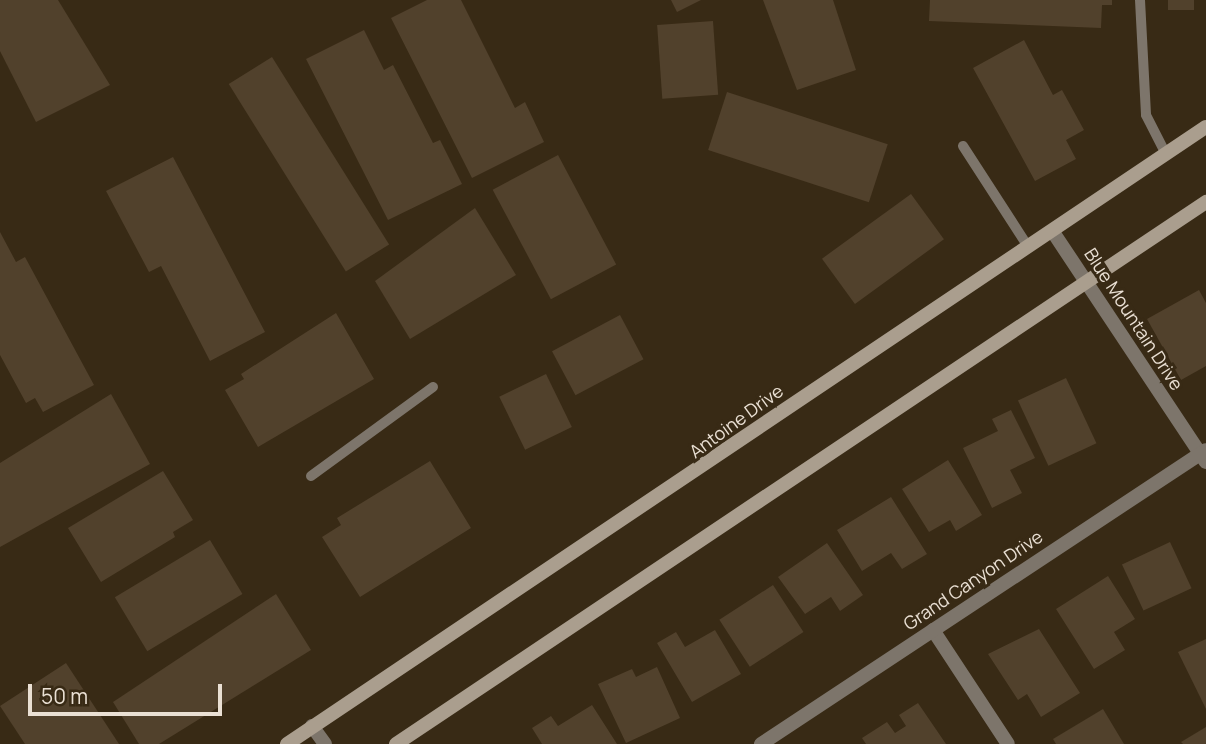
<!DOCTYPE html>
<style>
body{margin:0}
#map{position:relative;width:1206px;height:744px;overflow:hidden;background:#382a15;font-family:Manrope,sans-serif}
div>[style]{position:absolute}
.building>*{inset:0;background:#51412c;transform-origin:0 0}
.service>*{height:10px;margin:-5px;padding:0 5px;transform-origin:5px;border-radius:5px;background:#7d756b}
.minor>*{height:14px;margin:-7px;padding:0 7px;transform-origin:7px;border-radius:7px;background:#7d756b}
.secondary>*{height:14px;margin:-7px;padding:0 7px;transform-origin:7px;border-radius:7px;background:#aa9e8e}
span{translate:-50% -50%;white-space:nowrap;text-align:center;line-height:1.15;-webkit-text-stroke:6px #382a15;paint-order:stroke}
.street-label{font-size:18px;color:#eae0d4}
.scale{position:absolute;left:28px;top:684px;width:194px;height:32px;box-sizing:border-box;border:4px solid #eae0d4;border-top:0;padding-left:9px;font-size:21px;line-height:24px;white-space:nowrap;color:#eae0d4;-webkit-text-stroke:5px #382a15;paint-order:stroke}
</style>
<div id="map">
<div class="building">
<i style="clip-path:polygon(0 0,58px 0,110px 85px,36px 122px,0 51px)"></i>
<i style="clip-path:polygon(427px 0,461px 0,515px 108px,525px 102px,544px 142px,472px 178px,391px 18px)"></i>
<i style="clip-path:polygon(671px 0,701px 0,677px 12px)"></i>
<i style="clip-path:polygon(763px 0,833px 0,856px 70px,797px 90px)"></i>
<i style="clip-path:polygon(930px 0,1112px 0,1112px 5px,1102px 5px,1101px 28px,929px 21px)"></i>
<i style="left:1168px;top:0;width:26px;height:10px"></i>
<i style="left:713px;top:21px;width:74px;height:56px;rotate:86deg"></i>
<i style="clip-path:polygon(364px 30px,384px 70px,393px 65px,433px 143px,440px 140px,462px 184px,388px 220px,306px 59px)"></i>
<i style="clip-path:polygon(1024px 40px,1053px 95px,1062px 90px,1084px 130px,1066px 140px,1076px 159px,1035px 181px,973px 68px)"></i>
<i style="left:272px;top:57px;width:221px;height:51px;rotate:58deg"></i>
<i style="left:727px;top:92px;width:169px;height:61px;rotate:18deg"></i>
<i style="left:558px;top:155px;width:124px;height:74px;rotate:62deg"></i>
<i style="clip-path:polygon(173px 157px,265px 332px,210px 361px,161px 266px,149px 272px,106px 191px)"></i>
<i style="left:911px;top:194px;width:56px;height:110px;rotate:54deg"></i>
<i style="clip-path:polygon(475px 208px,516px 275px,410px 339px,375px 281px)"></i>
<i style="clip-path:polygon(0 232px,16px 262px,25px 257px,94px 385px,43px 412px,35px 398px,26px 403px,0 355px)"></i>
<i style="clip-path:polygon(1199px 290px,1206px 303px,1206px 366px,1181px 380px,1147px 319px)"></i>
<i style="clip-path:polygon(336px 313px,374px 379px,258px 447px,225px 390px,244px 379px,241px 374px)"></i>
<i style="left:620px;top:315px;width:50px;height:77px;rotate:62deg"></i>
<i style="left:546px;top:374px;width:59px;height:52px;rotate:64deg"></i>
<i style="left:1066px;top:378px;width:72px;height:53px;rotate:65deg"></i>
<i style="clip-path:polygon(111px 394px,150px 464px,0 547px,0 463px)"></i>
<i style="clip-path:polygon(1011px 410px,1035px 458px,1010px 470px,1022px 493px,992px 508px,963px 448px,998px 431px,992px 419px)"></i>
<i style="clip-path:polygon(948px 460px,982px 515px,956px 531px,950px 520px,929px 532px,902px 489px)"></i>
<i style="clip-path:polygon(430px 461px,471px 528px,360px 597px,322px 537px,341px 525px,337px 518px)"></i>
<i style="clip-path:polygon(163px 471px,193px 520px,173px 532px,175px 537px,101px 582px,68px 528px)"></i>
<i style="clip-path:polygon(891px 497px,927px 554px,902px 569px,891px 553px,862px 571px,837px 530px)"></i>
<i style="left:210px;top:540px;width:63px;height:111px;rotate:59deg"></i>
<i style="left:1170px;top:542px;width:51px;height:53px;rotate:65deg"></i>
<i style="clip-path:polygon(827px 543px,863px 595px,840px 611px,831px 597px,805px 614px,778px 577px)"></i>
<i style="clip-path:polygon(1108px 576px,1135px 619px,1114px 632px,1125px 650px,1094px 669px,1056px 609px)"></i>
<i style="left:773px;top:585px;width:56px;height:64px;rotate:57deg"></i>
<i style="clip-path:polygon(276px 594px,311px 650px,159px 744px,139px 744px,113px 702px)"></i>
<i style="clip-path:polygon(1039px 629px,1080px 693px,1041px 717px,1027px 694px,1018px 700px,988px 654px)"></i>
<i style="clip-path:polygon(715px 630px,741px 674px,692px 702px,657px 643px,676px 632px,685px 647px)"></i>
<i style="clip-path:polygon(1206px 639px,1206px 709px,1178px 652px)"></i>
<i style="clip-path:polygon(66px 663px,119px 744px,25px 744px,0 706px)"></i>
<i style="clip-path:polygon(657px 667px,680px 718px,626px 743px,598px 684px,632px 669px,636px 677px)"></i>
<i style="clip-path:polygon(918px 703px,946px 744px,866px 744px,862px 738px,887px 722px,895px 733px,906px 726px,899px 715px)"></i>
<i style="clip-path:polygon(592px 705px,617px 744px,542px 744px,532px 728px,551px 716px,558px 726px)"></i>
<i style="clip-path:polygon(1103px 709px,1124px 744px,1056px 744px,1053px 739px)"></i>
<i style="clip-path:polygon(1206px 727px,1206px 744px,1183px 744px,1181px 742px)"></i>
</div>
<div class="service">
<i style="left:1140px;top:0;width:115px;rotate:87deg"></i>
<i style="left:1146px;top:115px;width:44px;rotate:62.9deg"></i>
<i style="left:963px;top:146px;width:121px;rotate:57.1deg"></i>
<i style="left:311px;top:476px;width:151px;rotate:-36.1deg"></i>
</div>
<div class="minor">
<i style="left:1053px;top:232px;width:276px;rotate:56.4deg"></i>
<i style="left:933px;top:630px;width:136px;rotate:56.7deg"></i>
<i style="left:312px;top:726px;width:22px;rotate:54deg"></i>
<i style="left:761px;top:744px;width:533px;rotate:-33.45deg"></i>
</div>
<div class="secondary">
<i style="left:287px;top:744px;width:1107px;rotate:-33.88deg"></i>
<i style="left:396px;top:744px;width:975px;rotate:-33.79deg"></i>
</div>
<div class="street-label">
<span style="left:1134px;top:319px;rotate:57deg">Blue Mountain Drive</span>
<span style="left:736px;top:421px;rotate:-36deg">Antoine Drive</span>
<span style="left:973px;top:580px;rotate:-34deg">Grand Canyon Drive</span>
</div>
<div class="scale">50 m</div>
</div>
